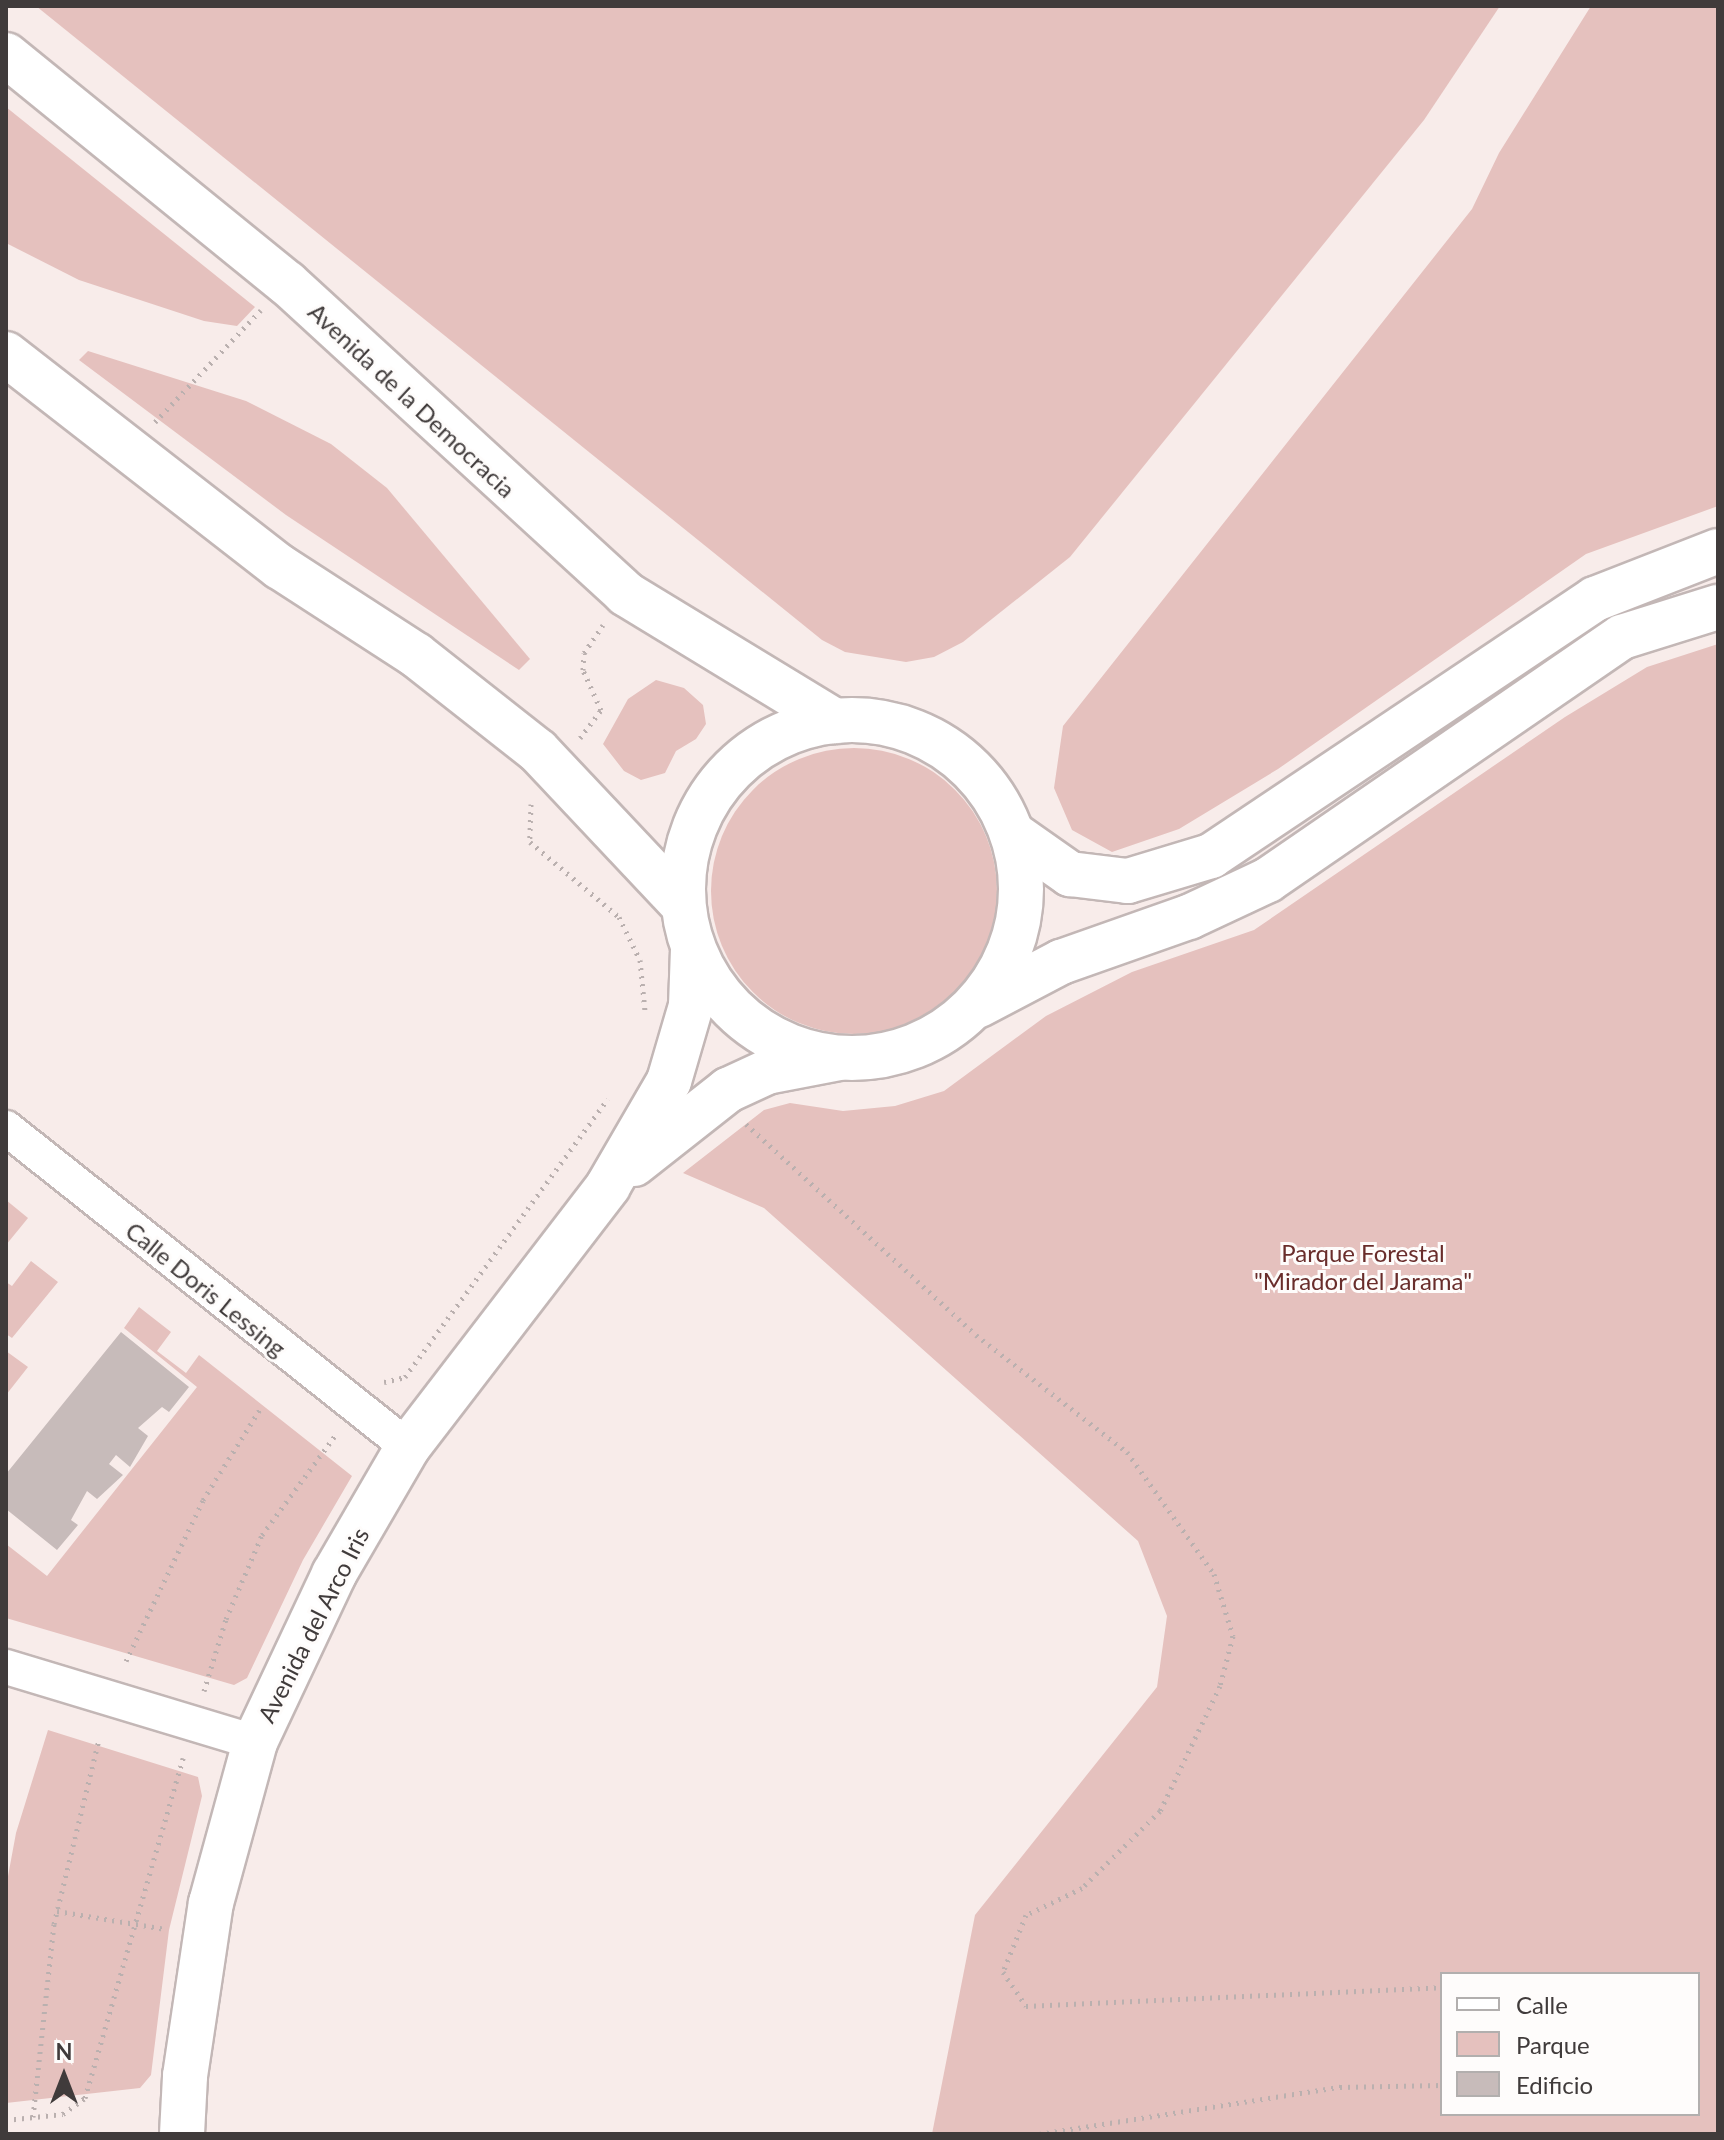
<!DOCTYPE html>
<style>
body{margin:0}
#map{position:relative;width:1724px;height:2140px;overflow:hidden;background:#f8ecea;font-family:Lato,sans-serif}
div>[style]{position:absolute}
.green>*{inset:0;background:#e5c1be}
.round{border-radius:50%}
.building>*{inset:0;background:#c7bbba}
.path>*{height:5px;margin-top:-2.5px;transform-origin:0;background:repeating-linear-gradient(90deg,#bab0af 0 2px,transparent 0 8px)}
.roads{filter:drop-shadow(2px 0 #c3b7b6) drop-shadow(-2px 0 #c3b7b6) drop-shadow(0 2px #c3b7b6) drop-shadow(0 -2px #c3b7b6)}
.minor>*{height:34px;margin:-17px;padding:0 17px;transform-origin:17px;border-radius:17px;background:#fff}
.tertiary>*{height:44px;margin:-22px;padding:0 22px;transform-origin:22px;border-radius:22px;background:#fff}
.secondary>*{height:44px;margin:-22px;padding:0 22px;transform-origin:22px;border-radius:22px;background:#fff}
.secondary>.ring{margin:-22px;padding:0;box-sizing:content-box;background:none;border:44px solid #fff;border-radius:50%}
span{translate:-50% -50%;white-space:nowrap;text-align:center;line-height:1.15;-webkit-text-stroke:6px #fefcfb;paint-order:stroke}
.street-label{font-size:24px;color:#403b3b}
.park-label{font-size:24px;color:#692d2b}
.frame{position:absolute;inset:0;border:8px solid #403b3b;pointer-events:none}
.legend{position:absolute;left:1440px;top:1972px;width:260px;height:144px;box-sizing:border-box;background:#fefcfb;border:2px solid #b2afae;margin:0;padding:10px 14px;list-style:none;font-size:24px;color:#403b3b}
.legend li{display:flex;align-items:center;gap:16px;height:40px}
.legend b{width:40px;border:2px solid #b2afae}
.north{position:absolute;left:24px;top:2036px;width:80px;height:80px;-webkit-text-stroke:6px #fefcfb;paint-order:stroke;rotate:0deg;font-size:22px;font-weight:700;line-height:32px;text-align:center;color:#403b3b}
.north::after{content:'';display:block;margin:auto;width:28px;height:36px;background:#403b3b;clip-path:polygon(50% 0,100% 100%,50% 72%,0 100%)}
</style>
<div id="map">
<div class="green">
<i style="clip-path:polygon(36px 6px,1500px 6px,1424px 120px,1070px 557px,963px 642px,934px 657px,906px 662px,845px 652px,822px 640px)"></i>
<i style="clip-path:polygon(1591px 6px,1718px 6px,1718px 506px,1586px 554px,1278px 769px,1179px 829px,1112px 852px,1072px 830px,1054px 788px,1063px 726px,1472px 209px,1499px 153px)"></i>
<i style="clip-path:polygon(6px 107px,255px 307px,237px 326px,204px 321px,79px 280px,6px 243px)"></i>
<i style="clip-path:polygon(88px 351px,246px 401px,331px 444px,387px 488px,530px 659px,519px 670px,286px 515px,79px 360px)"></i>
<i style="clip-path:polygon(evenodd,1718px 644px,1718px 2134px,932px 2134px,975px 1915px,1157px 1687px,1167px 1616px,1138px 1541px,764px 1208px,683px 1173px,764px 1110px,790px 1103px,843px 1111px,895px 1106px,944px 1091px,1046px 1016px,1132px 972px,1254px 930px,1565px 717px,1647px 667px,1718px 644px,1442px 1974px,1698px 1974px,1698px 2114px,1442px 2114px,1442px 1974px)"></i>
<i style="clip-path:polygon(656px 680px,684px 688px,703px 705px,706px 724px,696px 739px,676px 751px,665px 773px,641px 780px,624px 771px,603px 744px,628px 699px)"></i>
<i class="round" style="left:711px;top:748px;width:286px;height:286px"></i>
<i style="clip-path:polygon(6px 1200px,28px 1218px,6px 1245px)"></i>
<i style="clip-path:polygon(31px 1261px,58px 1282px,12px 1338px,6px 1334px,6px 1282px,12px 1286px)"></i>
<i style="clip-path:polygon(139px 1307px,171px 1332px,157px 1351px,186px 1373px,199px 1355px,352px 1476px,303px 1560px,247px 1678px,234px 1685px,6px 1618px,6px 1544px,47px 1576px,197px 1387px,124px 1328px)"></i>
<i style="clip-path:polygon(6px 1351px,28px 1367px,6px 1395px)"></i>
<i style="clip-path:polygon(48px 1730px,198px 1777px,202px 1796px,169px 1930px,151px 2075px,140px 2088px,6px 2103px,6px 1887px,16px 1833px)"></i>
</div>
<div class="building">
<i style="clip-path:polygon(121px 1332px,189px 1387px,169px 1412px,162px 1407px,138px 1428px,148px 1436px,130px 1467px,116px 1455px,109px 1464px,123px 1475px,97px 1499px,87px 1491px,71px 1520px,78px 1525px,57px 1550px,6px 1509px,6px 1474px)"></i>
</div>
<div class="path">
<i style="left:155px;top:422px;width:154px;rotate:-46.6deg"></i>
<i style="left:580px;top:738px;width:35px;rotate:-53deg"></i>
<i style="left:601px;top:710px;width:44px;rotate:-114.2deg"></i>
<i style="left:583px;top:670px;width:17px;rotate:-87deg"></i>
<i style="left:584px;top:653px;width:34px;rotate:-56deg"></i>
<i style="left:531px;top:804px;width:38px;rotate:92deg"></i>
<i style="left:530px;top:842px;width:116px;rotate:40.1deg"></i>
<i style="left:619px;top:917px;width:48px;rotate:64deg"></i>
<i style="left:640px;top:960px;width:51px;rotate:84.4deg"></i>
<i style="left:746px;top:1124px;width:312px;rotate:42.5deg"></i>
<i style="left:976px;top:1335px;width:191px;rotate:37.8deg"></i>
<i style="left:1127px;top:1452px;width:150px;rotate:54.5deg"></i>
<i style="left:1214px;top:1574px;width:65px;rotate:73deg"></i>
<i style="left:1233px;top:1636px;width:52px;rotate:104.6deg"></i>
<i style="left:1220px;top:1686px;width:139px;rotate:115.6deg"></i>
<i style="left:1160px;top:1811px;width:110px;rotate:135.4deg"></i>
<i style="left:1082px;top:1888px;width:62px;rotate:154.3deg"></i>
<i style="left:1026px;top:1915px;width:61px;rotate:112deg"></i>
<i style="left:1003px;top:1972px;width:41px;rotate:55.9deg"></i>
<i style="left:1026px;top:2006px;width:416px;rotate:-2.6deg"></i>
<i style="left:384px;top:1382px;width:22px;rotate:-13deg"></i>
<i style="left:405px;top:1377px;width:344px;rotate:-53.9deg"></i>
<i style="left:126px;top:1661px;width:178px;rotate:-64.4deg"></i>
<i style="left:203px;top:1500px;width:111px;rotate:-57.9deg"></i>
<i style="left:204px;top:1691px;width:75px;rotate:-73deg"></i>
<i style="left:226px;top:1619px;width:91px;rotate:-66.8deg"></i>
<i style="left:262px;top:1535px;width:127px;rotate:-53.7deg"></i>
<i style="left:57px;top:1911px;width:110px;rotate:9.4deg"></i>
<i style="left:33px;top:2117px;width:194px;rotate:-83.8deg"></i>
<i style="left:54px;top:1924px;width:189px;rotate:-76.3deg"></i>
<i style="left:6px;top:2120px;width:57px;rotate:-6deg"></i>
<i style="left:63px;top:2114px;width:27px;rotate:-36deg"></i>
<i style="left:85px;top:2098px;width:354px;rotate:-73.9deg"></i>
<i style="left:1039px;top:2134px;width:305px;rotate:-8.9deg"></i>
<i style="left:1340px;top:2087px;width:102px;rotate:-1.1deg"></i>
</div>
<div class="roads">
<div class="minor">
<i style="left:6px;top:1128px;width:513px;rotate:38.43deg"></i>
<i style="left:6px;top:1667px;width:260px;rotate:16.8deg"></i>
</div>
<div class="tertiary">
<i style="left:6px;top:55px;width:362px;rotate:39.1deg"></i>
<i style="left:287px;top:283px;width:460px;rotate:42.5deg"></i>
<i style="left:626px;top:594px;width:245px;rotate:31.3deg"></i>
<i style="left:6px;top:354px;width:347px;rotate:37.9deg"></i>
<i style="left:280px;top:567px;width:162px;rotate:32.9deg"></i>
<i style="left:416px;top:655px;width:155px;rotate:38.2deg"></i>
<i style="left:538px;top:751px;width:210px;rotate:46.7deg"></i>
<i style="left:634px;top:1164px;width:120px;rotate:-38.2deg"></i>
<i style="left:728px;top:1090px;width:43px;rotate:-24.8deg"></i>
<i style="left:767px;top:1072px;width:73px;rotate:-11deg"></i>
<i style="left:182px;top:2134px;width:58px;rotate:-87deg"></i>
<i style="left:185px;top:2076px;width:175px;rotate:-81.5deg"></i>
<i style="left:211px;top:1903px;width:167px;rotate:-74.7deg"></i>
<i style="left:255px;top:1742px;width:186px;rotate:-64.8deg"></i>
<i style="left:334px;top:1574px;width:147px;rotate:-59.8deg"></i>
<i style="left:408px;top:1447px;width:329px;rotate:-52.5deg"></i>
<i style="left:608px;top:1186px;width:121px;rotate:-59.8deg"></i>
<i style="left:669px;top:1081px;width:78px;rotate:-73.7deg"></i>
<i style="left:691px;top:1006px;width:57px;rotate:-88deg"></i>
</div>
<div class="secondary">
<i class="ring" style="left:683px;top:720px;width:294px;height:294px"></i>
<i style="left:1013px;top:834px;width:70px;rotate:35.1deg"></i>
<i style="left:1070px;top:874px;width:58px;rotate:6.9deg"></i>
<i style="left:1128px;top:881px;width:87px;rotate:-16.8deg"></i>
<i style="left:1211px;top:856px;width:462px;rotate:-33.8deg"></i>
<i style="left:1595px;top:599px;width:132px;rotate:-21.3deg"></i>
<i style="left:979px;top:1005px;width:93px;rotate:-27.7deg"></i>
<i style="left:1061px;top:962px;width:136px;rotate:-19.4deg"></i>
<i style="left:1189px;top:917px;width:87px;rotate:-25.1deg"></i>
<i style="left:1268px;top:880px;width:429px;rotate:-34.5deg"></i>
<i style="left:1622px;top:637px;width:101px;rotate:-17.4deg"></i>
</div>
</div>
<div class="street-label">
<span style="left:412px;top:400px;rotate:43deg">Avenida de la Democracia</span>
<span style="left:206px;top:1289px;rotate:39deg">Calle Doris Lessing</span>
<span style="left:313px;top:1625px;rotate:-63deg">Avenida del Arco Iris</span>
</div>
<div class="park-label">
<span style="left:1363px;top:1267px">Parque Forestal<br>"Mirador del Jarama"</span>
</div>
<div class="frame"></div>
<ul class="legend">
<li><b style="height:10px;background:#fff"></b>Calle</li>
<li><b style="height:22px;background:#e5c1be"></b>Parque</li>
<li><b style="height:22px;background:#c7bbba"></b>Edificio</li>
</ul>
<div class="north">N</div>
</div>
